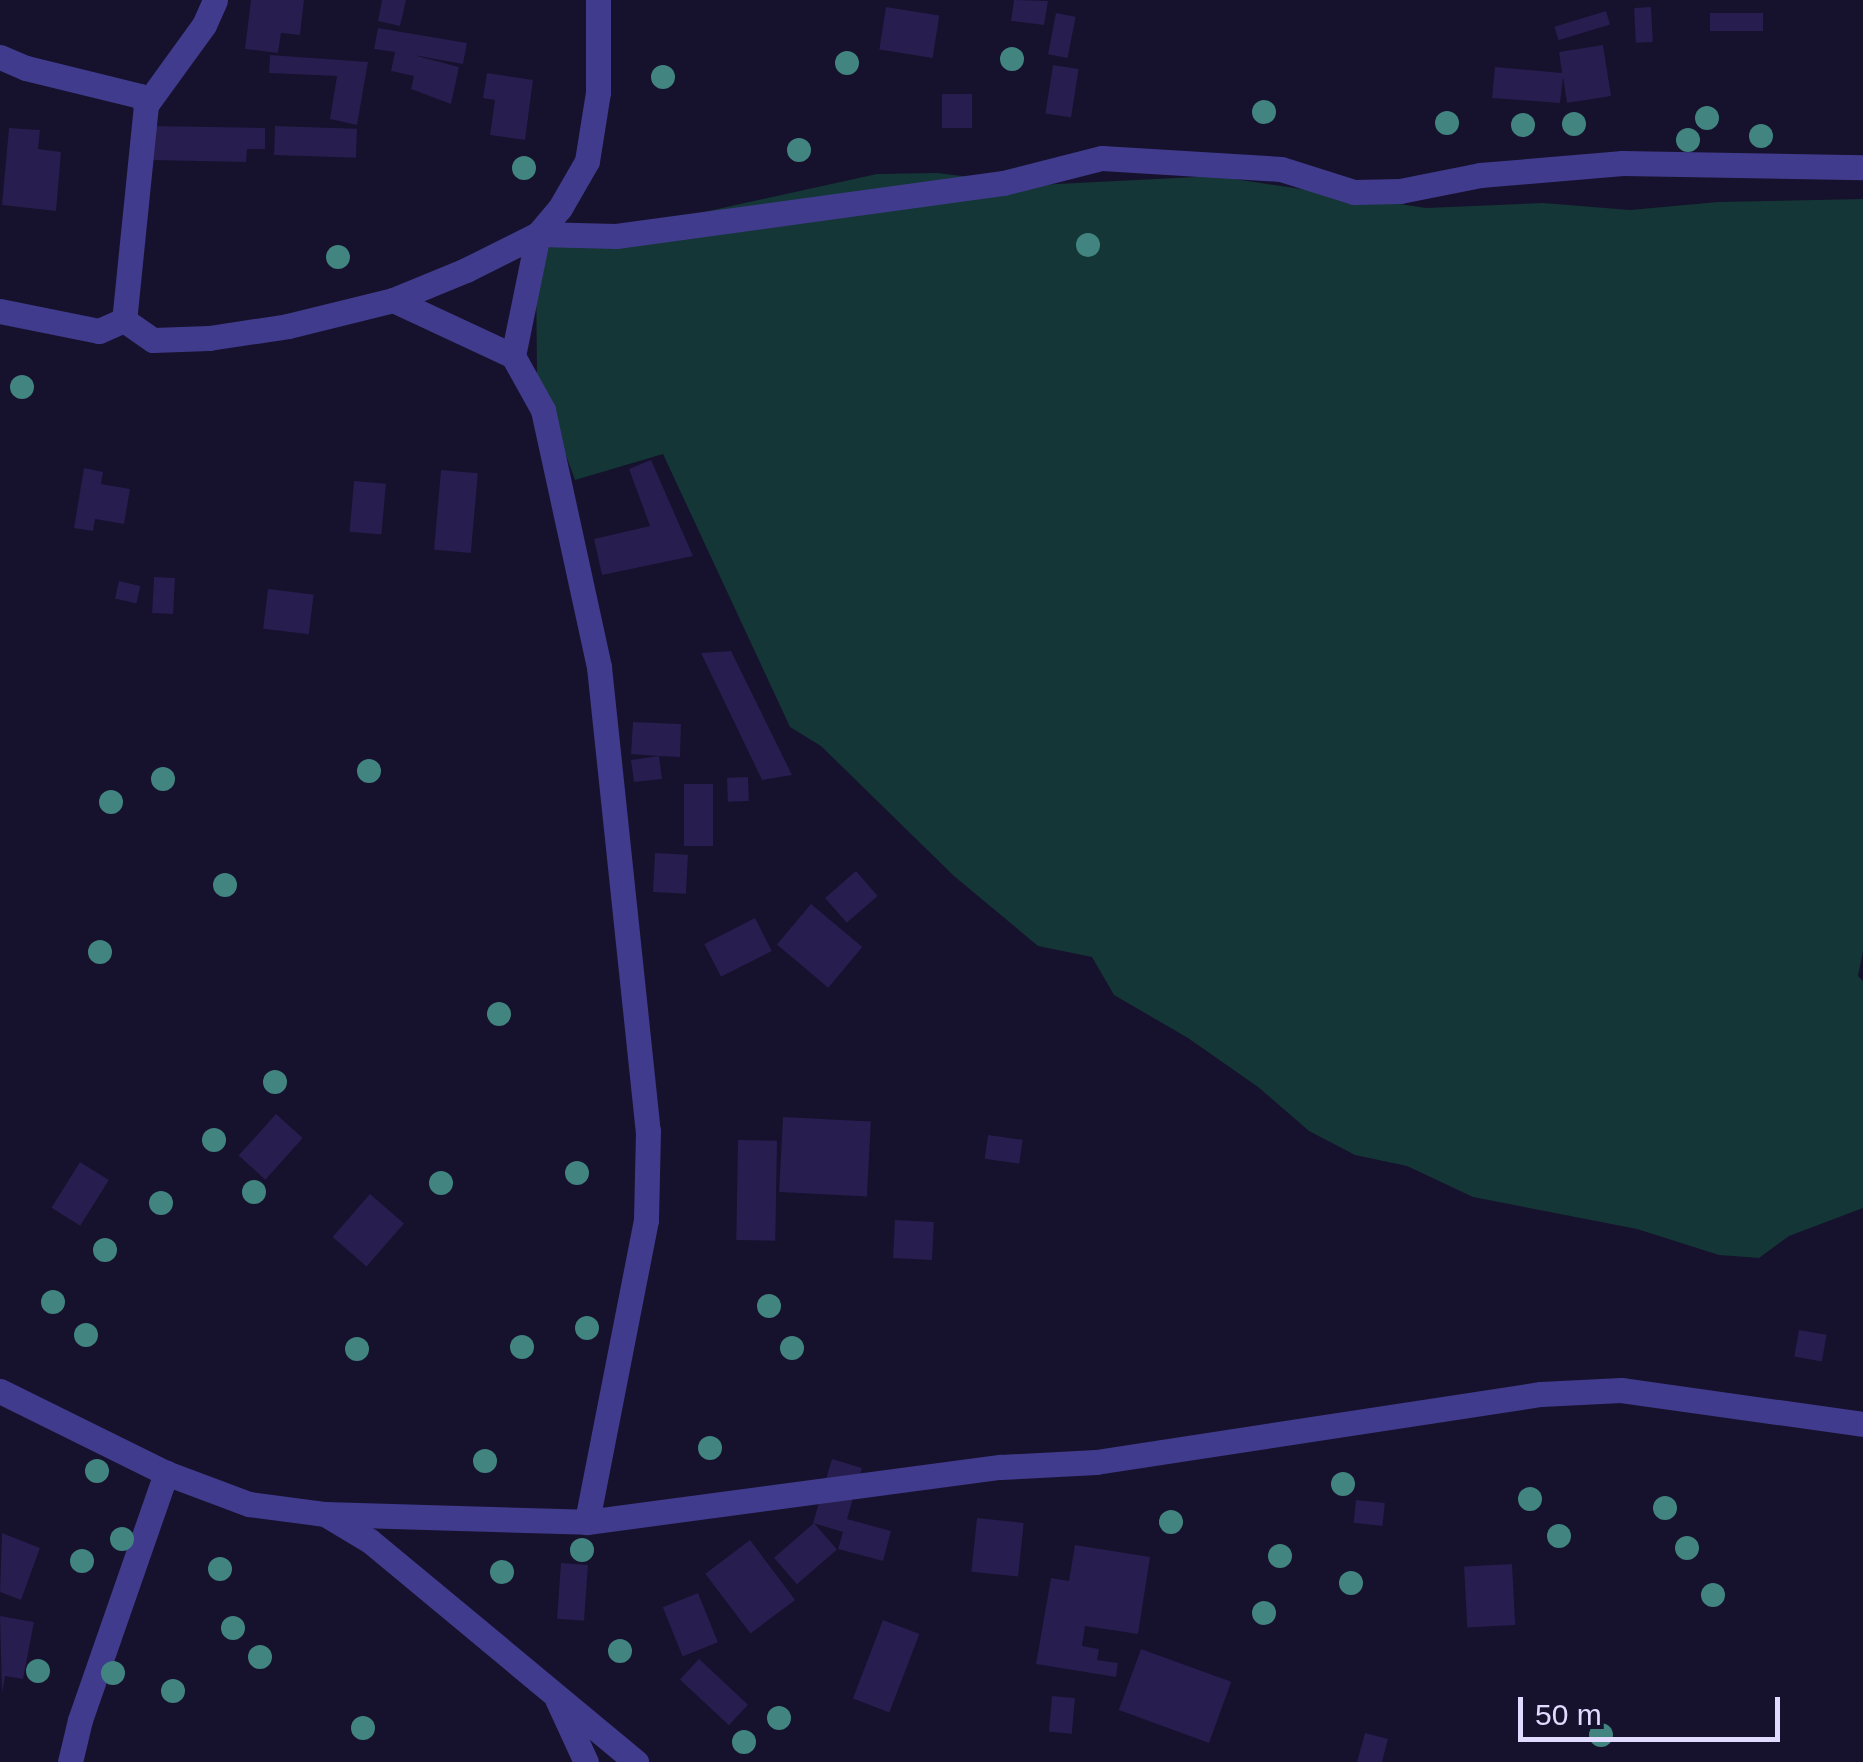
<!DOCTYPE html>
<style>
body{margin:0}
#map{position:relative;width:1863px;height:1762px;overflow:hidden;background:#16112c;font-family:Arial,sans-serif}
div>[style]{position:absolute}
.green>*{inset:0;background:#143636}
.building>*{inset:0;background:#271d4e;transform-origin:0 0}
.street>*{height:25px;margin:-12.5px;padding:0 12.5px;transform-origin:12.5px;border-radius:12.5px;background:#403b8c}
.trees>*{width:24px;height:24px;margin:-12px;border-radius:50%;background:#418480}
span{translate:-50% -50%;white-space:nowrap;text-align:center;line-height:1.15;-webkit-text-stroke:9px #16112c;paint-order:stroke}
.scale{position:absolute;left:1518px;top:1697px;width:262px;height:45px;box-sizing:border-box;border:5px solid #e1dcff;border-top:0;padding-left:12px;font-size:30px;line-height:35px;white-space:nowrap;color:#e1dcff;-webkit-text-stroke:8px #16112c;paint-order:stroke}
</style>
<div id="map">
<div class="green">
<i style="clip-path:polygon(937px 173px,1037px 185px,1215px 176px,1426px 208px,1543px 203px,1630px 210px,1718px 202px,1863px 199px,1863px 951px,1858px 976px,1863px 981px,1863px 1208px,1789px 1236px,1759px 1258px,1719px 1255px,1637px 1229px,1473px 1197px,1407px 1166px,1355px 1155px,1309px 1131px,1258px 1087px,1188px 1038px,1114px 995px,1092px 957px,1038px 946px,954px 876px,821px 746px,790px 727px,663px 454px,575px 480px,537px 376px,536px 270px,545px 247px,877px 174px)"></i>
</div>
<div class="building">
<i style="clip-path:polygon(251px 0,304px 0,300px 35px,281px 33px,278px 53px,245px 49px)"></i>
<i style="clip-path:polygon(382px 0,406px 0,400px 26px,378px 21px)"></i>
<i style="clip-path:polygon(1014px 0,1048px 1px,1044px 25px,1011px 21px)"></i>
<i style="left:886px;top:7px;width:54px;height:43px;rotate:9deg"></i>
<i style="left:1651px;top:7px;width:35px;height:17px;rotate:87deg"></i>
<i style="left:1606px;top:11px;width:14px;height:54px;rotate:73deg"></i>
<i style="left:1056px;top:13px;width:20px;height:42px;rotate:11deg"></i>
<i style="left:1763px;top:13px;width:18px;height:53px;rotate:90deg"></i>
<i style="clip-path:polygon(378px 28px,467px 43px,463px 64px,413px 55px,459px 67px,451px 104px,411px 89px,414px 76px,391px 71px,395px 52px,374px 49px)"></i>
<i style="clip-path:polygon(1603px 45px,1611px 96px,1567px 103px,1563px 77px,1560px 103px,1492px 98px,1495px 67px,1562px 73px,1559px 52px)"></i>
<i style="clip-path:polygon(270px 55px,368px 62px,357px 125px,330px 119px,337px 76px,269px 73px)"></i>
<i style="left:1053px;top:65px;width:26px;height:49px;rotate:9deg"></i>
<i style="clip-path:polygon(487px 73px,533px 80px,525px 140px,490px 135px,495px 100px,483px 98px)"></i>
<i style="left:942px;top:94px;width:30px;height:34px"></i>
<i style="clip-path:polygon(151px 126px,265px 128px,265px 149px,247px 149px,246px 162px,150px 160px)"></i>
<i style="left:275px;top:126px;width:82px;height:29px;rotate:2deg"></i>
<i style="clip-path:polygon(9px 128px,40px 130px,38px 149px,61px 152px,56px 211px,2px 205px)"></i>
<i style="clip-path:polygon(651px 460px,693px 556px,602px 575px,594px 539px,650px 526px,629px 469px)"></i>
<i style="clip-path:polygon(84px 468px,103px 472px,101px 484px,130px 489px,124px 524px,95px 519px,93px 531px,74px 528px)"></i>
<i style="left:441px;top:470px;width:37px;height:80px;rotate:5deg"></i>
<i style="left:354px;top:481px;width:32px;height:51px;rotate:5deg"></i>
<i style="left:154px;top:577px;width:21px;height:36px;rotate:3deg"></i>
<i style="left:119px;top:581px;width:22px;height:18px;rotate:13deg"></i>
<i style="left:268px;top:589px;width:46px;height:40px;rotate:7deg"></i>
<i style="clip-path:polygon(731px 651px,792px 775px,762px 780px,701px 653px)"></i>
<i style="clip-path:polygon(633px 722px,681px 724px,680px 757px,659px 756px,662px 779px,634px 782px,631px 760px,659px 756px,631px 754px)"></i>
<i style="left:748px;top:777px;width:24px;height:21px;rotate:88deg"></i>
<i style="left:684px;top:784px;width:29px;height:62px"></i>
<i style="left:655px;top:853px;width:33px;height:39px;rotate:3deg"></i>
<i style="left:856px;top:871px;width:33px;height:41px;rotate:49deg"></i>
<i style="left:811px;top:904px;width:67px;height:53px;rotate:40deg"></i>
<i style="left:755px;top:918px;width:37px;height:57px;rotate:63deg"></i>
<i style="left:276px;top:1114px;width:36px;height:56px;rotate:42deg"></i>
<i style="left:783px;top:1117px;width:88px;height:75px;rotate:3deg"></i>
<i style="left:988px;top:1135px;width:35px;height:24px;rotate:8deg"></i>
<i style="left:738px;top:1140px;width:39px;height:100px;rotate:1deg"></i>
<i style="left:80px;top:1162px;width:34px;height:54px;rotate:32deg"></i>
<i style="left:370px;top:1194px;width:45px;height:57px;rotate:41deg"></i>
<i style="left:895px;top:1220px;width:39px;height:38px;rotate:3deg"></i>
<i style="left:1799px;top:1330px;width:28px;height:27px;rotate:10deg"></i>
<i style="clip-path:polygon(832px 1459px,862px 1468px,847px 1519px,891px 1531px,883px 1561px,838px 1549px,843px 1532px,813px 1523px)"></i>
<i style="left:1356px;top:1500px;width:29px;height:23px;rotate:6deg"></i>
<i style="left:977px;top:1518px;width:47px;height:54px;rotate:6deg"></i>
<i style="left:814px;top:1523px;width:35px;height:53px;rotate:49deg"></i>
<i style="clip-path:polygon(2px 1533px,40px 1548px,21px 1600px,0 1592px)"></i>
<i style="left:750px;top:1540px;width:75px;height:56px;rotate:53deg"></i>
<i style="clip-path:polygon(1075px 1545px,1150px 1557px,1138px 1634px,1085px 1626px,1082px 1646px,1099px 1649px,1097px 1660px,1118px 1663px,1116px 1677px,1036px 1664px,1051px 1578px,1069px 1581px)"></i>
<i style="left:561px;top:1563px;width:27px;height:56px;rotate:4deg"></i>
<i style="left:1512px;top:1564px;width:61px;height:48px;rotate:87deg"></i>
<i style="left:698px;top:1593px;width:53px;height:38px;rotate:68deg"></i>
<i style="clip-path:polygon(0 1616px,34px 1622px,23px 1679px,5px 1676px,2px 1694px)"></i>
<i style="left:883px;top:1620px;width:39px;height:84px;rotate:21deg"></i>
<i style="left:1141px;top:1649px;width:96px;height:65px;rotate:20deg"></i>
<i style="left:699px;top:1659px;width:67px;height:28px;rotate:43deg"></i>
<i style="left:1052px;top:1696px;width:23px;height:36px;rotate:5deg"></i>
<i style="clip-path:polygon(1365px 1733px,1388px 1739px,1382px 1762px,1357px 1762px)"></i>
</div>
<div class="street">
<i style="left:0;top:57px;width:28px;rotate:23deg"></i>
<i style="left:26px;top:68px;width:117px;rotate:13.8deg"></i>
<i style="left:140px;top:96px;width:11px;rotate:56deg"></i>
<i style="left:146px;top:105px;width:216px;rotate:95.8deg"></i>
<i style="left:146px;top:105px;width:99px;rotate:-54.1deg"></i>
<i style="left:204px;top:25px;width:27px;rotate:-66deg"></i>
<i style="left:393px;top:300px;width:132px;rotate:25deg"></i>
<i style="left:513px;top:356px;width:62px;rotate:60.9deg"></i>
<i style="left:543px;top:410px;width:263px;rotate:77.7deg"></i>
<i style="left:599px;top:667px;width:467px;rotate:84deg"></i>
<i style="left:648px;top:1131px;width:89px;rotate:91.3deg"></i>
<i style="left:646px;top:1220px;width:308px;rotate:101.1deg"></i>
<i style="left:0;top:311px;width:101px;rotate:11.4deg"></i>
<i style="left:99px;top:331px;width:27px;rotate:-24deg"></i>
<i style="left:124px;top:320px;width:35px;rotate:35deg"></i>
<i style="left:153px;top:340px;width:56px;rotate:-2deg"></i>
<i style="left:209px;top:338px;width:80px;rotate:-8.6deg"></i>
<i style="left:288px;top:326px;width:108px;rotate:-13.9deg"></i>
<i style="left:393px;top:300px;width:79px;rotate:-22.3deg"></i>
<i style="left:466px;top:270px;width:80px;rotate:-26.6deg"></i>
<i style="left:538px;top:234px;width:34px;rotate:-50deg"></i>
<i style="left:560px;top:208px;width:54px;rotate:-60.1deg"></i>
<i style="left:587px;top:161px;width:70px;rotate:-80.9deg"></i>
<i style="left:598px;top:92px;width:92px;rotate:-90deg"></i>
<i style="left:513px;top:356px;width:125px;rotate:-78.4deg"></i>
<i style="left:538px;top:234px;width:78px;rotate:1.5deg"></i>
<i style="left:616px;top:236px;width:391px;rotate:-7.8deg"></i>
<i style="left:1003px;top:183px;width:102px;rotate:-14.2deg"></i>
<i style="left:1102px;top:158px;width:179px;rotate:3.5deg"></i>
<i style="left:1281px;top:169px;width:77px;rotate:17.5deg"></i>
<i style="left:1354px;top:192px;width:46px;rotate:-1.2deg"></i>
<i style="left:1400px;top:191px;width:82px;rotate:-11.3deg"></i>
<i style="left:1480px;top:175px;width:143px;rotate:-4.8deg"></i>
<i style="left:1622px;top:163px;width:241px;rotate:1deg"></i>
<i style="left:0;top:1391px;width:185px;rotate:26.3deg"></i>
<i style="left:166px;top:1473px;width:89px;rotate:20.5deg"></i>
<i style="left:249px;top:1504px;width:77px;rotate:7.5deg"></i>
<i style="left:325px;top:1514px;width:52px;rotate:31deg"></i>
<i style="left:370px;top:1541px;width:346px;rotate:39.7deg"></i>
<i style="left:325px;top:1514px;width:262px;rotate:1.7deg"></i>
<i style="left:587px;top:1522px;width:418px;rotate:-7.6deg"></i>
<i style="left:1001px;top:1467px;width:95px;rotate:-3deg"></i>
<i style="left:1096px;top:1462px;width:450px;rotate:-8.7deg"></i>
<i style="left:1541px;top:1394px;width:80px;rotate:-2.9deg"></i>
<i style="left:1621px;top:1390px;width:244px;rotate:8deg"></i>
<i style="left:557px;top:1699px;width:69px;rotate:65.3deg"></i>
<i style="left:70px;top:1762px;width:43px;rotate:-76.6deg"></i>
<i style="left:80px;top:1720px;width:262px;rotate:-70.8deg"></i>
</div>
<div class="trees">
<i style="left:1012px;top:59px"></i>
<i style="left:847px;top:63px"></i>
<i style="left:663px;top:77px"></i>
<i style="left:1264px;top:112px"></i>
<i style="left:1707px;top:118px"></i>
<i style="left:1447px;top:123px"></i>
<i style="left:1574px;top:124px"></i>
<i style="left:1523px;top:125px"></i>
<i style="left:1761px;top:136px"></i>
<i style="left:1688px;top:140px"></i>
<i style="left:799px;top:150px"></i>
<i style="left:524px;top:168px"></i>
<i style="left:1088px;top:245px"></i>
<i style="left:338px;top:257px"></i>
<i style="left:22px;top:387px"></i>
<i style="left:369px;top:771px"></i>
<i style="left:163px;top:779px"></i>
<i style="left:111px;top:802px"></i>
<i style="left:225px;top:885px"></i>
<i style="left:100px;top:952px"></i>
<i style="left:499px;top:1014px"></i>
<i style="left:275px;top:1082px"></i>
<i style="left:214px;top:1140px"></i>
<i style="left:577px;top:1173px"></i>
<i style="left:441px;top:1183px"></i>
<i style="left:254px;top:1192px"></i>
<i style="left:161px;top:1203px"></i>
<i style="left:105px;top:1250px"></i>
<i style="left:53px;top:1302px"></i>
<i style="left:769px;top:1306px"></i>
<i style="left:587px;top:1328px"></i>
<i style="left:86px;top:1335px"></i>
<i style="left:522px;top:1347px"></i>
<i style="left:792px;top:1348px"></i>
<i style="left:357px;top:1349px"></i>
<i style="left:710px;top:1448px"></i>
<i style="left:485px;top:1461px"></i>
<i style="left:97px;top:1471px"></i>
<i style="left:1343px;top:1484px"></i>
<i style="left:1530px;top:1499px"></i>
<i style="left:1665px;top:1508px"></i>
<i style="left:1171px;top:1522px"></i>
<i style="left:1559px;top:1536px"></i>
<i style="left:122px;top:1539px"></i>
<i style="left:1687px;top:1548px"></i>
<i style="left:582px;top:1550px"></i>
<i style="left:1280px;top:1556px"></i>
<i style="left:82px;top:1561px"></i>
<i style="left:220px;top:1569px"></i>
<i style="left:502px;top:1572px"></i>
<i style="left:1351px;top:1583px"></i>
<i style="left:1713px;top:1595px"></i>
<i style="left:1264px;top:1613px"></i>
<i style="left:233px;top:1628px"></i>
<i style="left:620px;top:1651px"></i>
<i style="left:260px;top:1657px"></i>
<i style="left:38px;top:1671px"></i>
<i style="left:113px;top:1673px"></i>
<i style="left:173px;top:1691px"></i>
<i style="left:779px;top:1718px"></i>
<i style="left:363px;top:1728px"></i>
<i style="left:1601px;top:1735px"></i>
<i style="left:744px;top:1742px"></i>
</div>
<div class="scale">50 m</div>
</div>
